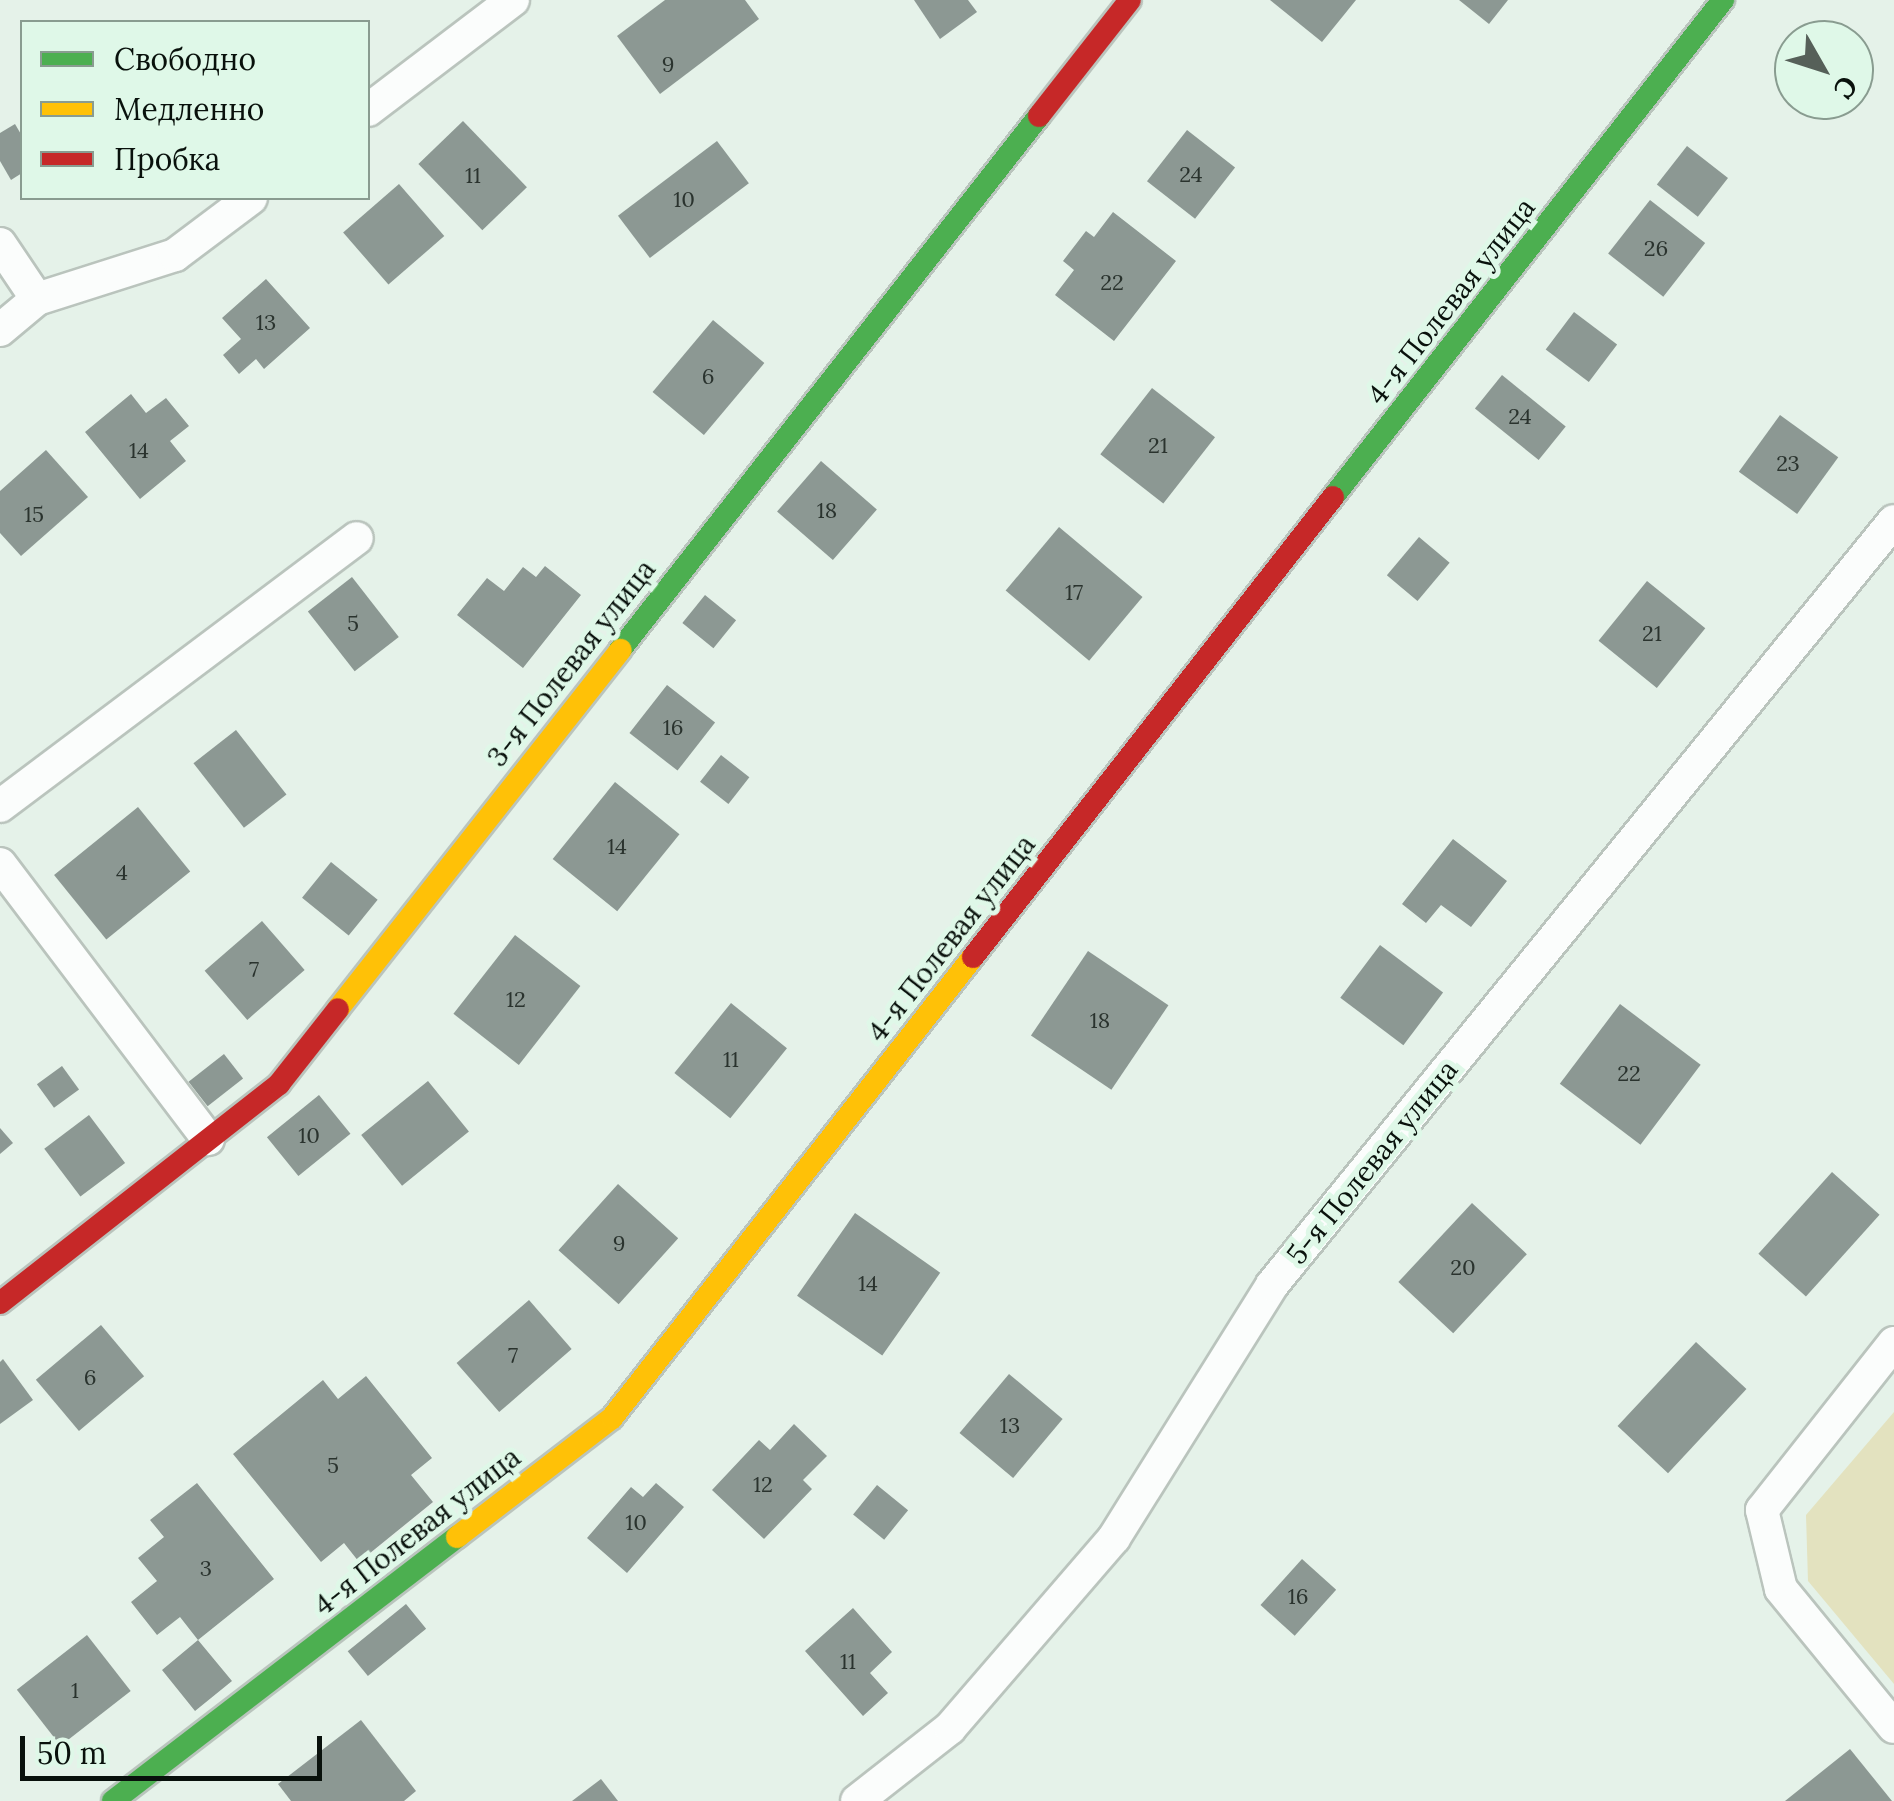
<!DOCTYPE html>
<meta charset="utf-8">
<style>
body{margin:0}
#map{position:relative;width:1894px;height:1801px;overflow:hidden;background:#e5f2e9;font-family:Lora,serif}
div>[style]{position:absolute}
.green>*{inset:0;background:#e3e2bf}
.building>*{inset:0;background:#8c9893;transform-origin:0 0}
.roads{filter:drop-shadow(2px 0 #bac4bd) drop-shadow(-2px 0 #bac4bd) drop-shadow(0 2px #bac4bd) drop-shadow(0 -2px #bac4bd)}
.street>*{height:32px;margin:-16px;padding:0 16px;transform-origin:16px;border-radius:16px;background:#fbfdfc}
.fast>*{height:22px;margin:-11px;padding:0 11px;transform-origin:11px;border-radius:11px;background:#4caf50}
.slow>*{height:22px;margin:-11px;padding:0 11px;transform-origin:11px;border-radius:11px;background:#ffc107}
.jam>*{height:22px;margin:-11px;padding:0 11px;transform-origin:11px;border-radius:11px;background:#c62828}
span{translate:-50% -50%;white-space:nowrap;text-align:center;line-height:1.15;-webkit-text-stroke:10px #dff8e8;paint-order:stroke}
.number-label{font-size:22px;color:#2a332e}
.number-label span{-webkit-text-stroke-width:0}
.street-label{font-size:28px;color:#09110c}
.legend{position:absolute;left:20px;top:20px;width:350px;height:180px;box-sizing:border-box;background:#dff8e8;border:2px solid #899c90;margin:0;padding:12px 18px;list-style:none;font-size:30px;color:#09110c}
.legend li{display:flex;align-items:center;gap:20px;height:50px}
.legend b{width:50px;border:2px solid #899c90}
.north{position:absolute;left:1774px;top:20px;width:100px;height:100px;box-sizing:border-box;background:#dff8e8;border:2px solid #899c90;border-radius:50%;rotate:129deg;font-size:28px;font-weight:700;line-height:40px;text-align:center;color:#09110c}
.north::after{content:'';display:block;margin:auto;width:35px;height:45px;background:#566059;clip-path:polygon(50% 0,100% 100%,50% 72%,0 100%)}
.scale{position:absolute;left:20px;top:1736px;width:302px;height:45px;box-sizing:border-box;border:5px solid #09110c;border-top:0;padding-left:12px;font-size:30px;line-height:35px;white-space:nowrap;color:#09110c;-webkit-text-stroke:8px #dff8e8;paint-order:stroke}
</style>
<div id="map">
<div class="green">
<i style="clip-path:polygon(1894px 1412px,1894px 1684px,1808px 1581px,1806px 1515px)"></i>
</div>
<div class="building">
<i style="clip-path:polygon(665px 0,745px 0,759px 19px,660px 94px,617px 36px)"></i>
<i style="clip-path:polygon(914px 0,968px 0,977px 12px,940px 39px)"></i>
<i style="clip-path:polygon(1270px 0,1356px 0,1322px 42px)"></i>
<i style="clip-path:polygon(1459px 0,1508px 0,1489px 24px)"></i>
<i style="left:463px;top:121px;width:92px;height:62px;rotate:46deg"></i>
<i style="clip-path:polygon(15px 124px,22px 136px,22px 173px,11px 180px,0 161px,0 133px)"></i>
<i style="left:1187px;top:130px;width:61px;height:65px;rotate:38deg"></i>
<i style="left:717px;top:141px;width:53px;height:124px;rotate:53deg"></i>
<i style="left:1687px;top:146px;width:52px;height:49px;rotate:38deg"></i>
<i style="left:399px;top:184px;width:69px;height:74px;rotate:49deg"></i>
<i style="left:1650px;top:200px;width:70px;height:68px;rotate:38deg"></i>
<i style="clip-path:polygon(1113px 212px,1176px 261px,1114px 341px,1055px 295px,1074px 270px,1063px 261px,1086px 231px,1094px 237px)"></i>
<i style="clip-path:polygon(266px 279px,310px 328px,264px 369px,256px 359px,239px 374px,223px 355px,241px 339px,222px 318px)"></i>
<i style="left:1574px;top:312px;width:54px;height:47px;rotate:37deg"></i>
<i style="left:713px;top:320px;width:67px;height:94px;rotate:40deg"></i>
<i style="left:1502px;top:375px;width:82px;height:43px;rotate:39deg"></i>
<i style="left:1152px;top:388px;width:80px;height:84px;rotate:38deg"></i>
<i style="clip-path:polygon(131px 394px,146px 413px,166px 398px,189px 426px,170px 441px,186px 461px,140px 499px,85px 432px)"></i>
<i style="left:1780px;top:415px;width:72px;height:70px;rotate:36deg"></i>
<i style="clip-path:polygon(46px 450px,88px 497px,21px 556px,0 533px,0 491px)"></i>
<i style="left:821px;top:461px;width:74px;height:67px;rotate:41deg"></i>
<i style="left:1059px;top:527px;width:109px;height:83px;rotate:40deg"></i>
<i style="left:1419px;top:537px;width:40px;height:50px;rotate:40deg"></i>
<i style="clip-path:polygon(545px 566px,581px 595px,523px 668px,457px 615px,487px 578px,504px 591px,523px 567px,536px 577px)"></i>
<i style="left:352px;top:577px;width:76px;height:56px;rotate:52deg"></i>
<i style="left:1647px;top:581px;width:75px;height:77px;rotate:39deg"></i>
<i style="left:705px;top:595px;width:40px;height:36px;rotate:39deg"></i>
<i style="left:667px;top:685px;width:61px;height:61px;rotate:38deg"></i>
<i style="left:236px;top:730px;width:82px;height:54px;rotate:52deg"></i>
<i style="left:721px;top:755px;width:36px;height:34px;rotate:38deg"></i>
<i style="left:615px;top:782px;width:83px;height:99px;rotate:39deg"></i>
<i style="left:138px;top:807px;width:83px;height:108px;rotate:51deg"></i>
<i style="clip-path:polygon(1453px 839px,1507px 881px,1471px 927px,1441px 905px,1426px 923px,1402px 904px)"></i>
<i style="left:331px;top:862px;width:60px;height:46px;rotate:39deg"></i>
<i style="left:262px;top:921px;width:65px;height:76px;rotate:49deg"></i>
<i style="left:515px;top:935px;width:83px;height:100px;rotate:38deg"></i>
<i style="left:1380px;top:945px;width:79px;height:66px;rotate:37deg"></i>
<i style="left:1088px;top:951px;width:97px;height:102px;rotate:34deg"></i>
<i style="left:731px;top:1003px;width:72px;height:90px;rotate:39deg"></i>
<i style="left:1620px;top:1004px;width:101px;height:100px;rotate:37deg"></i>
<i style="left:224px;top:1054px;width:31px;height:45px;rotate:52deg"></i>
<i style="left:62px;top:1066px;width:29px;height:31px;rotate:54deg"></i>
<i style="left:428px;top:1081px;width:65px;height:86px;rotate:51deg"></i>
<i style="left:319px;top:1095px;width:50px;height:67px;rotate:51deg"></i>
<i style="left:89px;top:1115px;width:60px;height:56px;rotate:53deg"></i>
<i style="clip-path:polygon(0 1128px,13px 1143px,0 1154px)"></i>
<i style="left:1832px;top:1172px;width:64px;height:110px;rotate:42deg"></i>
<i style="left:618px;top:1184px;width:81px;height:89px;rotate:42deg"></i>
<i style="left:1472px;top:1203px;width:75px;height:108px;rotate:43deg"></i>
<i style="left:855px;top:1213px;width:104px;height:101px;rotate:35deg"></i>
<i style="left:529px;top:1300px;width:65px;height:96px;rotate:49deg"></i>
<i style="left:101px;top:1325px;width:67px;height:85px;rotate:50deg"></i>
<i style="left:1696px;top:1342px;width:69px;height:115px;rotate:43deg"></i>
<i style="clip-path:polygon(3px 1359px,33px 1400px,0 1424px,0 1362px)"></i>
<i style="left:1009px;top:1374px;width:70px;height:77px;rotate:40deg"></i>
<i style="clip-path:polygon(366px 1376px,432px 1458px,411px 1475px,433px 1502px,359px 1562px,344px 1543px,321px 1562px,233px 1454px,323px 1380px,338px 1399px)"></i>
<i style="clip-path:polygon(794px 1424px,827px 1456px,803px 1480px,812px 1489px,764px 1539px,712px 1490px,759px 1440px,770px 1450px)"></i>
<i style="clip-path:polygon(197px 1483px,274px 1579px,198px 1640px,232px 1681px,195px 1711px,162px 1670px,198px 1640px,180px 1617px,157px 1635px,131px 1602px,157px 1581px,138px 1558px,164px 1537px,150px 1520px)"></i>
<i style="clip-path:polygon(656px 1483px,684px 1507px,627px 1573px,587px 1538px,631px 1487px,643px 1497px)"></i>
<i style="left:877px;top:1485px;width:40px;height:38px;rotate:39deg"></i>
<i style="left:1302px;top:1559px;width:46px;height:62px;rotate:42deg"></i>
<i style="left:406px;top:1604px;width:32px;height:75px;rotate:51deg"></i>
<i style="clip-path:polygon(853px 1608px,892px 1652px,870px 1673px,888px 1693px,863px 1716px,805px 1651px)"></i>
<i style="left:87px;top:1635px;width:71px;height:89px;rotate:52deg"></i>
<i style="clip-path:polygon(361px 1720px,416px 1791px,404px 1801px,291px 1801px,278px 1784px)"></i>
<i style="clip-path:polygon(1850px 1749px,1892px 1801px,1785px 1801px)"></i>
<i style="clip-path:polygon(601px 1779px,618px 1801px,572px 1801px)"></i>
</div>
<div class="roads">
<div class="street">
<i style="left:368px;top:110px;width:182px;rotate:-37.2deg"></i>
<i style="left:0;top:244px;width:66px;rotate:56.1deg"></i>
<i style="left:0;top:330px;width:48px;rotate:-40deg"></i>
<i style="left:37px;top:299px;width:145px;rotate:-17.7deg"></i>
<i style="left:175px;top:255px;width:95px;rotate:-36.9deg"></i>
<i style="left:0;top:806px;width:446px;rotate:-36.9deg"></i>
<i style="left:0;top:864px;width:345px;rotate:52.9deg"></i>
<i style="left:1894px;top:1343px;width:213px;rotate:128.3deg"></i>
<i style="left:1762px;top:1510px;width:81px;rotate:76.5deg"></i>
<i style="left:1781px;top:1589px;width:178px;rotate:50.7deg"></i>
<i style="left:857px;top:1801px;width:118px;rotate:-38.1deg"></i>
<i style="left:950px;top:1728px;width:251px;rotate:-49.2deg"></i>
<i style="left:1114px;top:1538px;width:298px;rotate:-58deg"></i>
<i style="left:1272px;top:1285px;width:985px;rotate:-50.85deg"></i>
</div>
<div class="fast">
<i style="left:1333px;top:497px;width:632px;rotate:-51.88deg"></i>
<i style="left:620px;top:650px;width:679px;rotate:-51.88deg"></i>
<i style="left:113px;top:1801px;width:434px;rotate:-37.5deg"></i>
</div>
<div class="slow">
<i style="left:338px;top:1009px;width:457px;rotate:-51.8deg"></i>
<i style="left:457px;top:1537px;width:195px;rotate:-37.5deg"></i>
<i style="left:612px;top:1418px;width:586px;rotate:-51.94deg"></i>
</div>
<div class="jam">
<i style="left:1039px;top:116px;width:147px;rotate:-51.9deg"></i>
<i style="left:973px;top:957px;width:584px;rotate:-51.95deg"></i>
<i style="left:0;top:1303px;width:355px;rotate:-38.1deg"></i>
<i style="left:279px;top:1084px;width:95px;rotate:-51.8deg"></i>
</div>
</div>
<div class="number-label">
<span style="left:668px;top:65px">9</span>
<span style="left:1191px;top:175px">24</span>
<span style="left:473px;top:176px">11</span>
<span style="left:684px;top:200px">10</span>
<span style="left:1656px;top:249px">26</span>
<span style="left:1112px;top:283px">22</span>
<span style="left:266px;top:323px">13</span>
<span style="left:708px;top:377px">6</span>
<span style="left:1520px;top:417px">24</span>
<span style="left:1158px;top:446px">21</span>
<span style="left:139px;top:451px">14</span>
<span style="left:1788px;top:464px">23</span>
<span style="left:827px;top:511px">18</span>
<span style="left:34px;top:515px">15</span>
<span style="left:1074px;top:593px">17</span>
<span style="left:353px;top:624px">5</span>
<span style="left:1652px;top:634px">21</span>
<span style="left:673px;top:728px">16</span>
<span style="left:617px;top:847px">14</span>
<span style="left:122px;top:873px">4</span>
<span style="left:254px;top:970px">7</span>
<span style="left:516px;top:1000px">12</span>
<span style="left:1100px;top:1021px">18</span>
<span style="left:731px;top:1060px">11</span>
<span style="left:1629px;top:1074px">22</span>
<span style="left:309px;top:1136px">10</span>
<span style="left:619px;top:1244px">9</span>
<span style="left:1463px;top:1268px">20</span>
<span style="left:868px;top:1284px">14</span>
<span style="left:513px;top:1356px">7</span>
<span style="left:90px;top:1378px">6</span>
<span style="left:1010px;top:1426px">13</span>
<span style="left:333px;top:1466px">5</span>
<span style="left:763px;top:1485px">12</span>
<span style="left:636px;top:1523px">10</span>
<span style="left:206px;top:1569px">3</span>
<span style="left:1298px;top:1597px">16</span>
<span style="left:848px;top:1662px">11</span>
<span style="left:75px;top:1691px">1</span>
</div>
<div class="street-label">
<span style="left:1451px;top:301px;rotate:-52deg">4-я Полевая улица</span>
<span style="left:571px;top:663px;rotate:-52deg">3-я Полевая улица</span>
<span style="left:951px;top:938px;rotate:-52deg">4-я Полевая улица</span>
<span style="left:1372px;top:1162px;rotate:-51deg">5-я Полевая улица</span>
<span style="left:417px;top:1531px;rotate:-38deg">4-я Полевая улица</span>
</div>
<ul class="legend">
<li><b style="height:12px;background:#4caf50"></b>Свободно</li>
<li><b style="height:12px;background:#ffc107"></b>Медленно</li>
<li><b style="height:12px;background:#c62828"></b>Пробка</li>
</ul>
<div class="north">С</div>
<div class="scale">50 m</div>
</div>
